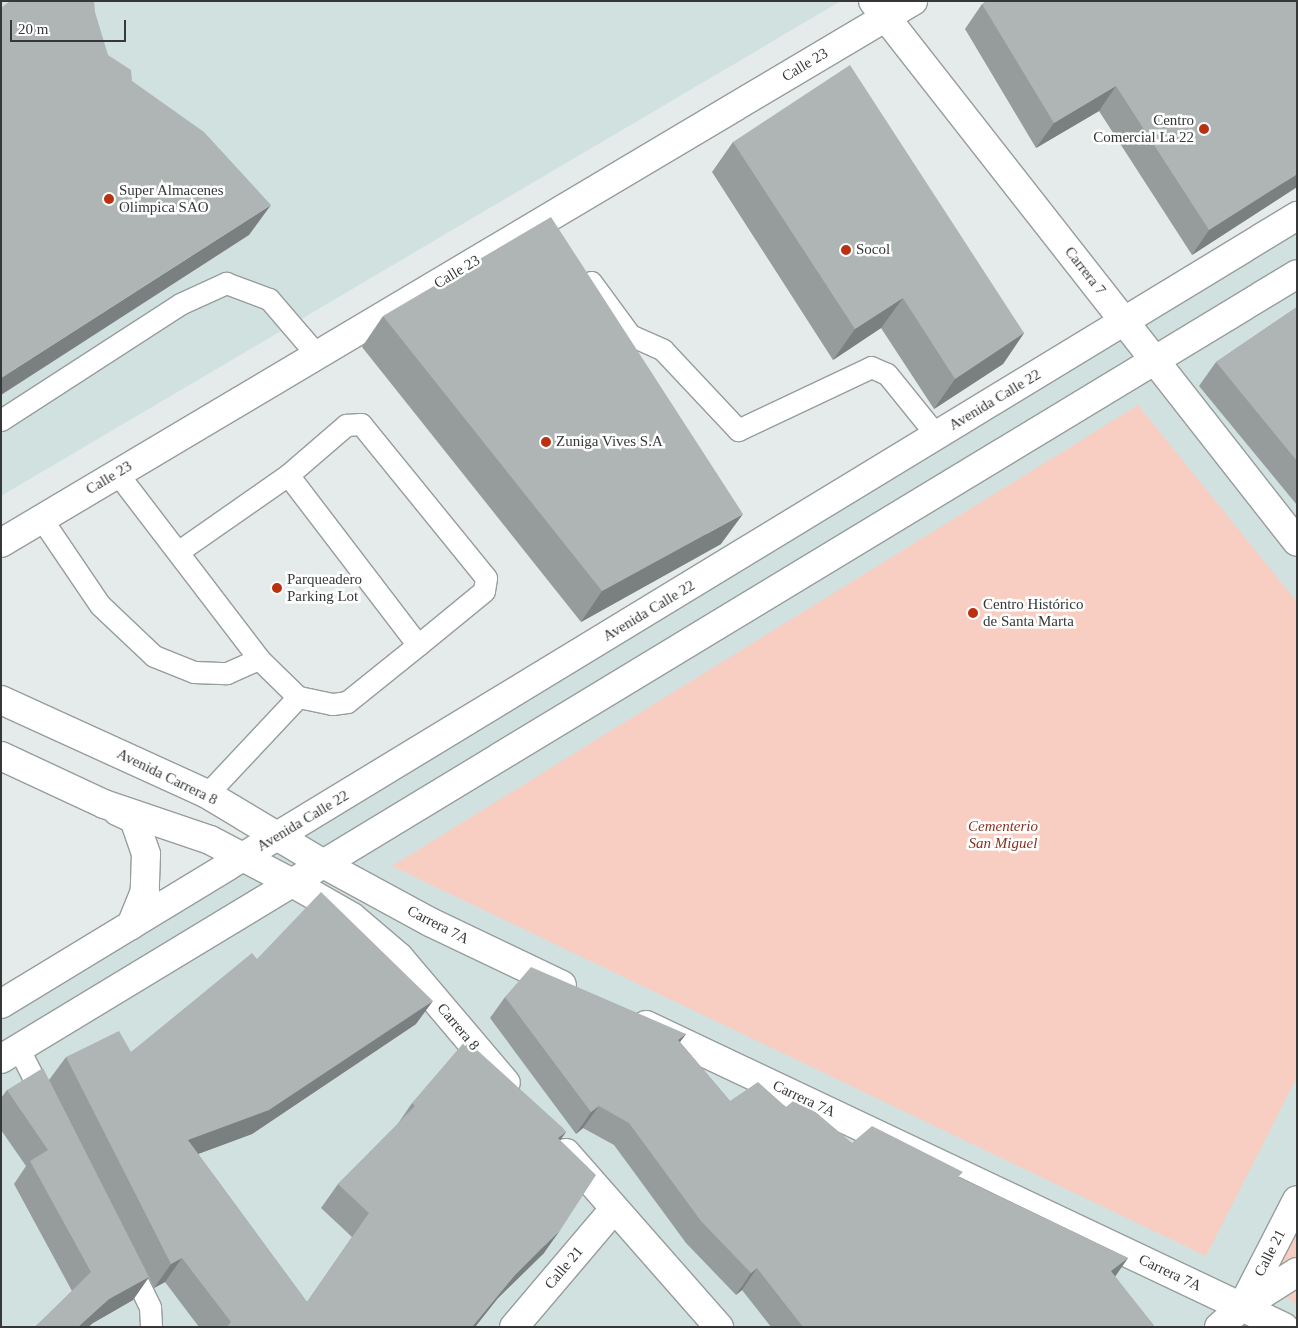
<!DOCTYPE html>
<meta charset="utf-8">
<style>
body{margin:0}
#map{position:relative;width:1298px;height:1328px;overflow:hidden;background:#e4ebea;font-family:Georgia,serif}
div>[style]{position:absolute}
.built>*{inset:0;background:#d1e1e0}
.green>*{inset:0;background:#f8cec3}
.roads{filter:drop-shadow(1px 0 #979d9d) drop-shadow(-1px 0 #979d9d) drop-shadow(0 1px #979d9d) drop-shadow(0 -1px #979d9d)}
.service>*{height:21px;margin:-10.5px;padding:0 10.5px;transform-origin:10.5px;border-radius:10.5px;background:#fff}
.pedestrian>*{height:28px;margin:-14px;padding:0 14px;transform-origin:14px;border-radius:14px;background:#fff}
.minor>*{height:28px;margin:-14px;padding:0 14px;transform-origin:14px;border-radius:14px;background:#fff}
.tertiary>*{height:28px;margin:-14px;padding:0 14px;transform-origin:14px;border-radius:14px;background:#fff}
.secondary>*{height:28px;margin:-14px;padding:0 14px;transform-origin:14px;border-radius:14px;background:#fff}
.wall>*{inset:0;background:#969c9c}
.shaded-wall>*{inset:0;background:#7a7f7f}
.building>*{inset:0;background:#afb5b5}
.dots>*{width:14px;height:14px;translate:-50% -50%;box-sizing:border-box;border:2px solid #fff;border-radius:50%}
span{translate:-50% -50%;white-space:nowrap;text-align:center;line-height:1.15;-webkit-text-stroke:5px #fff;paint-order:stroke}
.street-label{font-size:15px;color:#363838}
.poi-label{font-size:15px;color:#363838}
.right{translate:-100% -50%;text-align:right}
.left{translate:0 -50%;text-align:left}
.park-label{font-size:15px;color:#87311f;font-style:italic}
.frame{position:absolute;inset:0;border:2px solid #363838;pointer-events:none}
.scale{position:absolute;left:10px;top:20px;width:116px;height:22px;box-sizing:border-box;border:2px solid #363838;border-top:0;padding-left:6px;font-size:15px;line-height:18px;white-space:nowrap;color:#363838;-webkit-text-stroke:4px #fff;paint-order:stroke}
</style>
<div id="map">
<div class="built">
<i style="clip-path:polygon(1px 1px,841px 1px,1px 496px)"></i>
<i style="clip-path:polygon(1297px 229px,1297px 1327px,1px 1327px,1px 997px)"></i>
</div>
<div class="green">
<i style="clip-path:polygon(1138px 405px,1297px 602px,1297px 1077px,1206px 1256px,392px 866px)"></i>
<i style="clip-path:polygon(1297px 1225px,1297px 1305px,1267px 1281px)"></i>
</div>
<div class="roads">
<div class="service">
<i style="left:591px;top:282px;width:66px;rotate:53.7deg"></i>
<i style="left:630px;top:335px;width:36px;rotate:24deg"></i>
<i style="left:663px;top:350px;width:110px;rotate:46.8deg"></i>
<i style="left:738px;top:430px;width:147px;rotate:-25.3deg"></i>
<i style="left:871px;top:367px;width:17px;rotate:24deg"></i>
<i style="left:887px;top:374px;width:80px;rotate:51.1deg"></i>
<i style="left:1px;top:420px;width:213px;rotate:-32.9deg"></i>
<i style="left:180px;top:304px;width:51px;rotate:-24.5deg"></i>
<i style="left:226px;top:283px;width:46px;rotate:20.4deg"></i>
<i style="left:269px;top:299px;width:74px;rotate:49.4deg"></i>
<i style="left:117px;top:473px;width:234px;rotate:52.6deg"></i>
<i style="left:259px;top:659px;width:54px;rotate:44.3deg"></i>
<i style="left:298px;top:697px;width:133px;rotate:133.2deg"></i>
<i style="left:288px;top:475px;width:77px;rotate:-40.8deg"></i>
<i style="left:346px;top:425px;width:15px;rotate:-4deg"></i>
<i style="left:361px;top:424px;width:198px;rotate:50.9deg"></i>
<i style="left:486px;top:578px;width:13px;rotate:99deg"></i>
<i style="left:484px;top:591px;width:85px;rotate:140.7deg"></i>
<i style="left:41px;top:518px;width:105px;rotate:55.9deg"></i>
<i style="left:100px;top:605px;width:74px;rotate:43.4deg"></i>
<i style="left:154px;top:656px;width:43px;rotate:21.8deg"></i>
<i style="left:194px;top:672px;width:33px;rotate:2deg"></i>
<i style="left:227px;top:673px;width:35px;rotate:-24deg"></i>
<i style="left:179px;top:551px;width:133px;rotate:-34.9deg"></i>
<i style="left:288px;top:475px;width:214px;rotate:52.6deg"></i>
<i style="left:418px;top:645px;width:91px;rotate:141.2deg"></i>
<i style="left:347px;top:702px;width:15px;rotate:172deg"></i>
<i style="left:332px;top:704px;width:35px;rotate:-168deg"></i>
<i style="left:19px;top:1049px;width:56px;rotate:63.4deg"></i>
<i style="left:128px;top:1262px;width:50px;rotate:63.9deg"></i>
<i style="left:150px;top:1307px;width:20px;rotate:87deg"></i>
</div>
<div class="pedestrian">
<i style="left:1242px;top:1307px;width:65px;rotate:-32.5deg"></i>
</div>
<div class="minor">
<i style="left:873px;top:1px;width:687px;rotate:51.91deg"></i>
<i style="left:1px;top:543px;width:1061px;rotate:-30.72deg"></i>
<i style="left:327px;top:866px;width:117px;rotate:28.5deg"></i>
<i style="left:430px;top:922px;width:146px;rotate:25.5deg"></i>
<i style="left:296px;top:885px;width:64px;rotate:29.7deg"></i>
<i style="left:352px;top:917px;width:62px;rotate:40.4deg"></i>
<i style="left:399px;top:957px;width:165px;rotate:49.7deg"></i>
<i style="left:646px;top:1025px;width:706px;rotate:25.33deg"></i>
<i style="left:566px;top:1153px;width:232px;rotate:48.7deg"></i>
<i style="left:514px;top:1327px;width:155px;rotate:-49.7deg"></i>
<i style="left:1219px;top:1327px;width:30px;rotate:-41deg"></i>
<i style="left:1242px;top:1307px;width:120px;rotate:-62.8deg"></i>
</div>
<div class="tertiary">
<i style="left:1px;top:700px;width:226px;rotate:24.5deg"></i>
<i style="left:207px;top:794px;width:140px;rotate:31deg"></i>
<i style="left:1px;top:756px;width:114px;rotate:25deg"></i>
<i style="left:104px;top:804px;width:112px;rotate:18.8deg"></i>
<i style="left:210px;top:840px;width:97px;rotate:27.6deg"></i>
<i style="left:117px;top:811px;width:19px;rotate:25deg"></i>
<i style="left:134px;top:819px;width:37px;rotate:71deg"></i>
<i style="left:146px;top:854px;width:37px;rotate:92deg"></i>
<i style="left:145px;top:891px;width:37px;rotate:112deg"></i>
</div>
<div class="secondary">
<i style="left:1px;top:1004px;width:1517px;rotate:-31.3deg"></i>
<i style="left:1px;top:1059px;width:1515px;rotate:-31.2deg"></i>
</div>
</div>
<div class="wall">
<i style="clip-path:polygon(982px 4px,1297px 187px,1192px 255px,1099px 111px,1036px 148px,965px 29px)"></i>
<i style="clip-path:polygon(733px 142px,1024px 333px,1003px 364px,934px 409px,881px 328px,833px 360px,712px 172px)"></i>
<i style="clip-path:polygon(1297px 307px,1297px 505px,1199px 386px,1216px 362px)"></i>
<i style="clip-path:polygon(383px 316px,721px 544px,581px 622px,362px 347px)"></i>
<i style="clip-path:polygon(257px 959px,416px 1024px,252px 1134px,198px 1154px,307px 1302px,352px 1237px,321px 1208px,338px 1184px,397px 1125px,412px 1103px,566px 1132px,560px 1140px,544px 1253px,498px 1298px,475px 1327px,199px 1327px,165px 1282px,154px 1288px,149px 1277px,133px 1300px,93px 1323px,88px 1327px,35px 1327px,72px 1291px,14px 1184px,26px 1166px,1px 1130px,1px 1098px,7px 1090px,49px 1080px,66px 1057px,131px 1052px)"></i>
<i style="clip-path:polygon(505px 997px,686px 1034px,680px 1042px,730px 1101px,786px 1107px,852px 1143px,960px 1177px,1128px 1258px,1115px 1277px,1155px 1327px,771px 1327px,742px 1290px,736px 1295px,686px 1243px,614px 1145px,583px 1128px,576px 1134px,490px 1018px)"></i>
</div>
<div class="shaded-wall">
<i style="clip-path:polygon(1116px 86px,1099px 111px,1036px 148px,1054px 123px)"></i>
<i style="clip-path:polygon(1297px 174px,1297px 187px,1192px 255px,1209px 230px)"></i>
<i style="clip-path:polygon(271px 205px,249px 235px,1px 395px,1px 378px)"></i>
<i style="clip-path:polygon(903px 298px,881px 328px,833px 360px,855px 329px)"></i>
<i style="clip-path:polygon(1024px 333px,1003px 364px,934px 409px,955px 379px)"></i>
<i style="clip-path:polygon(743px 514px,721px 544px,581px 622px,602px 591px)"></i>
<i style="clip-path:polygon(433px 1001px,416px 1024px,252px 1134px,171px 1164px,188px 1140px)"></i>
<i style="clip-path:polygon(686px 1034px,670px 1055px,678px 1040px)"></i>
<i style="clip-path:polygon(599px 1106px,583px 1128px,576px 1134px,591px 1112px)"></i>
<i style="clip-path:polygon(566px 1132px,550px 1155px,558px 1138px)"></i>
<i style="clip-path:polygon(561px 1229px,544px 1253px,498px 1298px,475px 1327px,472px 1327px,515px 1275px)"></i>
<i style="clip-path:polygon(182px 1258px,165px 1282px,154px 1288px,171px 1264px)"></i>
<i style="clip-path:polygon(1128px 1258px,1113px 1279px,1111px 1271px)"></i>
<i style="clip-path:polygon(757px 1268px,742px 1290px,736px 1295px,751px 1273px)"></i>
<i style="clip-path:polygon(149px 1277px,133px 1300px,93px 1323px,88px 1327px,78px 1327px,109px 1299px)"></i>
</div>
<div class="building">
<i style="clip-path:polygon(10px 1px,94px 1px,95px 12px,108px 55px,131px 70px,132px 81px,204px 132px,271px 205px,1px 378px,1px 8px)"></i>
<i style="clip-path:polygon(986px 1px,1297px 1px,1297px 174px,1209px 230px,1116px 86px,1054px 123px,982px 4px)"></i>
<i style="clip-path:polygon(850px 65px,1024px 333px,955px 379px,903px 298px,855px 329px,733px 142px)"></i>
<i style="clip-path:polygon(551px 217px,743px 514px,602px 591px,383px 316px)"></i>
<i style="clip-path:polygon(1297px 307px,1297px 461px,1216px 362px)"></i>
<i style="clip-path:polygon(321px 892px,433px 1001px,269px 1110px,188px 1140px,307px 1302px,369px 1213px,338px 1184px,415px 1106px,412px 1103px,466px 1040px,563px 1128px,566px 1132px,558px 1138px,596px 1175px,561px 1229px,515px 1275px,472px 1327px,227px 1327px,231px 1322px,182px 1258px,171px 1264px,66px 1057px,119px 1031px,131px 1052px,252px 953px,257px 959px)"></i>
<i style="clip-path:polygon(531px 967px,686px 1034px,678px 1040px,730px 1101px,758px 1082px,786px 1107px,798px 1097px,852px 1143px,872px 1126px,963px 1172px,958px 1177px,1128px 1258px,1111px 1271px,1155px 1327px,803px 1327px,757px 1268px,751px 1273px,701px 1221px,629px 1123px,599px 1106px,591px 1112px,505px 997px)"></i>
<i style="clip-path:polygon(43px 1068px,149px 1277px,109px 1299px,78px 1327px,35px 1327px,91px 1272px,30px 1161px,48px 1150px,7px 1090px)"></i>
</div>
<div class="dots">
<i style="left:1204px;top:129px;background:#ba3010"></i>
<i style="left:109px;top:199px;background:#ba3010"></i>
<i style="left:846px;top:250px;background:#ba3010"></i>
<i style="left:546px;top:442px;background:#ba3010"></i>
<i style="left:277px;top:588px;background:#ba3010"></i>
<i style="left:973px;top:613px;background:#ba3010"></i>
</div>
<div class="street-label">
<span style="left:805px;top:65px;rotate:-31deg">Calle 23</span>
<span style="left:1085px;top:271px;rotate:52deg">Carrera 7</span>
<span style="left:457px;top:272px;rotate:-31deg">Calle 23</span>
<span style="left:995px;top:400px;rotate:-31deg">Avenida Calle 22</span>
<span style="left:109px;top:478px;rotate:-31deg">Calle 23</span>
<span style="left:649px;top:611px;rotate:-31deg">Avenida Calle 22</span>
<span style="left:167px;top:777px;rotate:26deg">Avenida Carrera 8</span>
<span style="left:303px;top:821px;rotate:-31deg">Avenida Calle 22</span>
<span style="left:438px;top:925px;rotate:27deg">Carrera 7A</span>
<span style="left:458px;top:1027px;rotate:50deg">Carrera 8</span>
<span style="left:804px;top:1099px;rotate:25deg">Carrera 7A</span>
<span style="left:1270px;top:1253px;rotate:-63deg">Calle 21</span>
<span style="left:564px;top:1268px;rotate:-50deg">Calle 21</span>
<span style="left:1170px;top:1273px;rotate:25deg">Carrera 7A</span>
</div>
<div class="poi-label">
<span class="right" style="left:1194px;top:129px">Centro<br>Comercial La 22</span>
<span class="left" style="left:119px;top:199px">Super Almacenes<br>Olimpica SAO</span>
<span class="left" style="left:856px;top:250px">Socol</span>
<span class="left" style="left:556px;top:442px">Zuniga Vives S.A</span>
<span class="left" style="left:287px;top:588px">Parqueadero<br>Parking Lot</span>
<span class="left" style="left:983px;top:613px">Centro Histórico<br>de Santa Marta</span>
</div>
<div class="park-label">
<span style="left:1003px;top:835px">Cementerio<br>San Miguel</span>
</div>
<div class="frame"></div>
<div class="scale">20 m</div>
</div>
